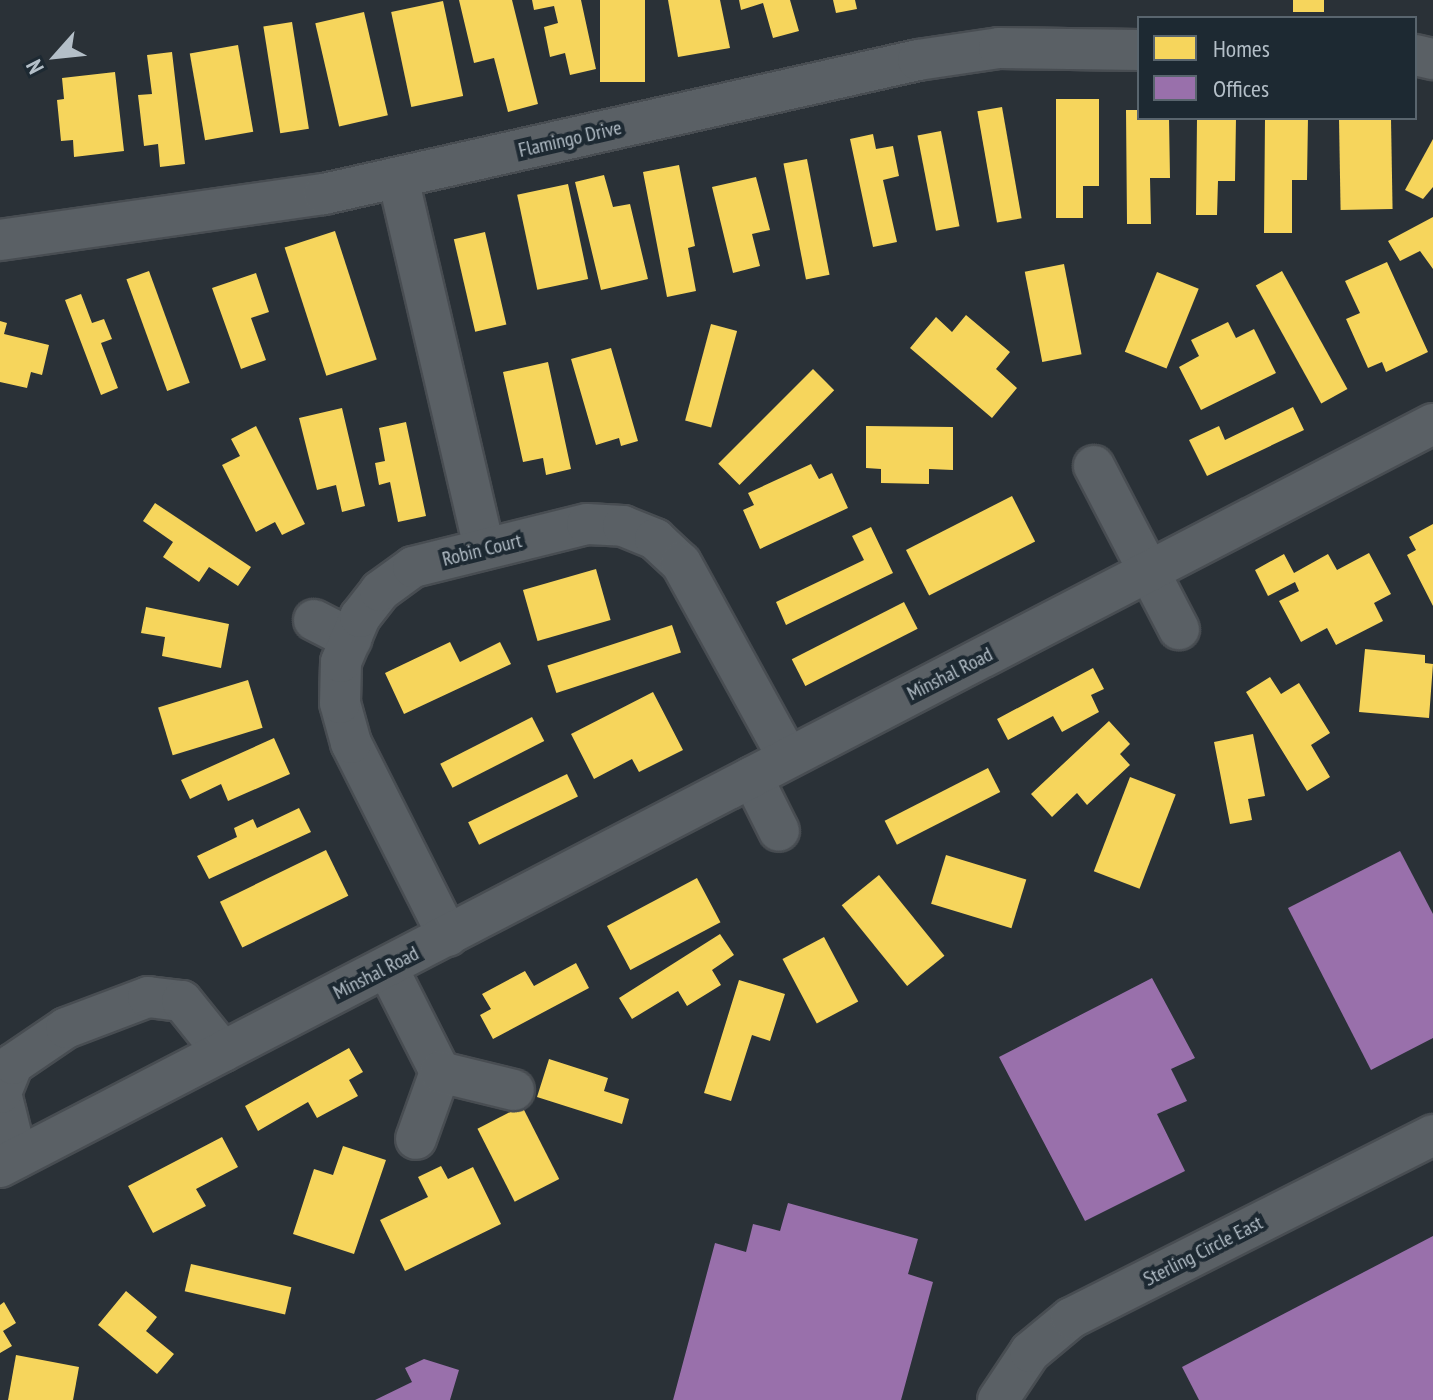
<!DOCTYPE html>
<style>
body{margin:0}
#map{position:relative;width:1433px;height:1400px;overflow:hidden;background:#2a3137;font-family:"PT Sans Narrow",sans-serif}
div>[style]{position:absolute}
.homes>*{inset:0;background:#f6d55c;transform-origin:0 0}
.offices>*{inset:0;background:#9970ab}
.roads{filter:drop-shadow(2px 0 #484d52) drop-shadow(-2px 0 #484d52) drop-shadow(0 2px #484d52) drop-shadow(0 -2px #484d52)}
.minor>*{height:40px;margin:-20px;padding:0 20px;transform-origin:20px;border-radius:20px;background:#5a6065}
span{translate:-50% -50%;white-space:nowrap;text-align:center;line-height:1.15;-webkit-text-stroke:8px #1d2932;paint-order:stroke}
.street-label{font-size:20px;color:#b4bfc8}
.legend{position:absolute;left:1137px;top:16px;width:280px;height:104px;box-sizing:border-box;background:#1d2932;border:2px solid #59656e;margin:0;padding:10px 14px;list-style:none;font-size:24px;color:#b4bfc8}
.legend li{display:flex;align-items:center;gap:16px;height:40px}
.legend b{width:40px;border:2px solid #59656e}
.north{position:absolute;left:16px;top:16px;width:80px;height:80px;-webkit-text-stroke:6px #1d2932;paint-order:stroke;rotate:243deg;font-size:22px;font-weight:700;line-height:32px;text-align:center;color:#b4bfc8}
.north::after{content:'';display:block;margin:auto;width:28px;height:36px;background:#b4bfc8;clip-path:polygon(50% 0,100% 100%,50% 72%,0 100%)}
</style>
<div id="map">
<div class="homes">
<i style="clip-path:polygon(459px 0,512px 0,538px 104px,508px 112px,494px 58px,474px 63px)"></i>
<i style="clip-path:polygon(532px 0,581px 0,596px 69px,570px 75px,565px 53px,550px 57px,544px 27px,558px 23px,554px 6px,534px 10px)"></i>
<i style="left:600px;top:0;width:45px;height:82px"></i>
<i style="clip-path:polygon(668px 0,720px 0,730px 48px,678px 57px)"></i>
<i style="clip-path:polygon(739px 0,790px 0,799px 31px,773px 38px,763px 3px,741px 10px)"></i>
<i style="clip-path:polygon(833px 0,855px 0,857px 9px,836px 13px)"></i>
<i style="left:1293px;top:0;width:31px;height:12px"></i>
<i style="left:443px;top:1px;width:97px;height:53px;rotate:78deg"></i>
<i style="left:364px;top:12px;width:106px;height:50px;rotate:77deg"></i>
<i style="left:292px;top:22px;width:108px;height:29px;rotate:81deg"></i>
<i style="left:238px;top:45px;width:88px;height:49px;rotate:80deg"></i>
<i style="clip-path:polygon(172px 52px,185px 164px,160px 167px,158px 144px,144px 146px,138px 95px,152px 94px,147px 55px)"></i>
<i style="clip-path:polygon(115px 72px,124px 151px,74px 157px,73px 140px,61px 141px,57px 100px,64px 99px,62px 78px)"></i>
<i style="clip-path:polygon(1056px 99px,1099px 99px,1099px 186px,1083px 186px,1083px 218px,1056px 218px)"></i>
<i style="left:1002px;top:107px;width:113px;height:25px;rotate:80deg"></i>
<i style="clip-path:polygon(1126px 110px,1139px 110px,1139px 118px,1169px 118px,1170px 178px,1150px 178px,1151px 224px,1127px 224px)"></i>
<i style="clip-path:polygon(1197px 118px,1236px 118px,1235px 181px,1218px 181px,1217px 215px,1196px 215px)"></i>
<i style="clip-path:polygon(1265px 118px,1308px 118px,1307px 180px,1292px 180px,1292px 233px,1264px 233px)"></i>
<i style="left:1391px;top:119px;width:90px;height:52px;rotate:89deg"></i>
<i style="left:941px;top:131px;width:97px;height:24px;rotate:79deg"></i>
<i style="clip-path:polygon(873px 134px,876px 149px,893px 146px,899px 176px,883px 180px,897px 242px,873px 247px,850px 139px)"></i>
<i style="clip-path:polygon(1433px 139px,1433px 187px,1423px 199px,1405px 190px)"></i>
<i style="left:807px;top:159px;width:118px;height:24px;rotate:79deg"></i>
<i style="clip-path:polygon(679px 165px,695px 246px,688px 248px,696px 291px,667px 297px,643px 172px)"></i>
<i style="clip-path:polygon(604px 175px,613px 207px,630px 204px,648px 279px,601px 290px,575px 182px)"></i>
<i style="clip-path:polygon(756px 177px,770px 230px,752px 234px,760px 266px,733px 273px,712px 187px)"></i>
<i style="left:568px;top:184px;width:97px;height:52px;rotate:78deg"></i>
<i style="clip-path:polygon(1433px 217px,1433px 269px,1420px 251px,1400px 261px,1388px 241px)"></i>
<i style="left:335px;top:231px;width:135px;height:53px;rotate:72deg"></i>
<i style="left:485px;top:232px;width:95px;height:32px;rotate:77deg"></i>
<i style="clip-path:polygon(1387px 262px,1428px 352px,1386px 372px,1382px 362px,1368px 368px,1346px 319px,1360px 313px,1345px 281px)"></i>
<i style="left:1064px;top:264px;width:92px;height:40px;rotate:79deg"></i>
<i style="left:149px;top:271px;width:119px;height:24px;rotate:70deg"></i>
<i style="left:1282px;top:271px;width:135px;height:30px;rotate:61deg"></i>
<i style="left:1157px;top:272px;width:45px;height:86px;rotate:22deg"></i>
<i style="clip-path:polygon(256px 273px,269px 312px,251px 318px,266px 360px,241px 369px,212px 288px)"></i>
<i style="clip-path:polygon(81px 294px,92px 323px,104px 319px,112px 339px,101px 343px,118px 388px,101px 395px,65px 300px)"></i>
<i style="clip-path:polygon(966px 315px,1010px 352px,996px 369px,1017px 388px,992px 418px,910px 348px,936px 317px,952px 332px)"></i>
<i style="clip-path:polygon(0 321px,7px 323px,4px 334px,49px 345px,42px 375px,31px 372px,27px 388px,0 382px)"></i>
<i style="clip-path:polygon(1228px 322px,1236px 338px,1254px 329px,1276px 373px,1201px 410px,1179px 367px,1199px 356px,1191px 340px)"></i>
<i style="left:711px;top:324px;width:27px;height:100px;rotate:15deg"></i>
<i style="clip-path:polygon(611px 348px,638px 441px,621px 446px,619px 438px,596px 445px,571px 359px)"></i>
<i style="clip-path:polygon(548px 362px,571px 469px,546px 475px,543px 458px,523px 462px,503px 372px)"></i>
<i style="left:813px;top:369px;width:30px;height:134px;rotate:45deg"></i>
<i style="clip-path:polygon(1293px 407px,1304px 430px,1207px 476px,1189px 440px,1219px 426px,1225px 440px)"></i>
<i style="clip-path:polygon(342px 408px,365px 506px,342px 512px,336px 485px,317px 490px,299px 418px)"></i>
<i style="clip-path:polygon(406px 422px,426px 516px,398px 522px,390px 482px,379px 485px,375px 463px,385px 461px,379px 428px)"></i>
<i style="clip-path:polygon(256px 426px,305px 524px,282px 535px,275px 522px,256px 532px,222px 465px,240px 456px,231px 439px)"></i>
<i style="clip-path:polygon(866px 426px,953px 427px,953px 470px,929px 469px,929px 484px,881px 483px,881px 469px,866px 468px)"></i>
<i style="clip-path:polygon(811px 464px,819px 479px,832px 473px,848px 508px,760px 549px,743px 510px,754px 505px,748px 493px)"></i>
<i style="left:1012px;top:496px;width:51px;height:119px;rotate:63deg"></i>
<i style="clip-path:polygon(155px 503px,251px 567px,238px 586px,209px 567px,199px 582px,163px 557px,173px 542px,143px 521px)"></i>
<i style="clip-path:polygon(1433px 524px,1433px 606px,1407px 555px,1416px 550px,1409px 537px)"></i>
<i style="clip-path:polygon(871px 527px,893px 573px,786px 625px,776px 602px,864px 560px,852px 536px)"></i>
<i style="clip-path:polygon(1369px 553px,1391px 594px,1374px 603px,1383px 621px,1336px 645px,1327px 628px,1301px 642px,1279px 601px,1299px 591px,1295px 582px,1268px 596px,1255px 570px,1284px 554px,1294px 573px,1328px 554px,1337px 570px)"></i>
<i style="left:596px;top:569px;width:53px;height:76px;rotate:74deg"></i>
<i style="left:904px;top:602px;width:30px;height:126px;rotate:63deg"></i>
<i style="clip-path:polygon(146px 607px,229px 624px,221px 668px,162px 656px,165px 637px,141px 633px)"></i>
<i style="left:672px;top:625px;width:29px;height:131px;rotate:72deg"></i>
<i style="clip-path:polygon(450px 642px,460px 662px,500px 642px,511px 664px,404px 714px,385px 673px)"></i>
<i style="clip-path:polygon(1365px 649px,1425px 655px,1425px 663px,1433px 664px,1429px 718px,1359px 712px)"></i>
<i style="clip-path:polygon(1093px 668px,1104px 689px,1091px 695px,1099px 712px,1062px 732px,1053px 716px,1008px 740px,997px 719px)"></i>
<i style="clip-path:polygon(1270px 677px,1281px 694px,1299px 683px,1330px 733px,1311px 745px,1330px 777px,1307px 791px,1246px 692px)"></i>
<i style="left:248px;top:680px;width:50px;height:94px;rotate:73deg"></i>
<i style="clip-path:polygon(653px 692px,683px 750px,639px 772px,632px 759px,594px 779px,571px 734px)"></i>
<i style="left:532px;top:717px;width:27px;height:103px;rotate:63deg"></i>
<i style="clip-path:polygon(1109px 721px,1130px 744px,1120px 754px,1130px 765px,1087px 805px,1077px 793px,1052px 817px,1031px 794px)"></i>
<i style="clip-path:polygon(1253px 734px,1265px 796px,1248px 799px,1252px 820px,1230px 824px,1214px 742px)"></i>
<i style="clip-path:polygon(274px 738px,290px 774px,228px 801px,221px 784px,190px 799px,181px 780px)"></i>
<i style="left:988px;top:768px;width:27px;height:116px;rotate:63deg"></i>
<i style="left:567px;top:774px;width:25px;height:110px;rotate:64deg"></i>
<i style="left:1130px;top:777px;width:49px;height:101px;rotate:21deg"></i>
<i style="clip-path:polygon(299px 808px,311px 832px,209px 879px,197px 856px,237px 837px,234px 828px,253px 819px,257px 828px)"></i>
<i style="left:326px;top:850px;width:51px;height:118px;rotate:64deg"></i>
<i style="left:946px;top:855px;width:84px;height:51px;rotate:17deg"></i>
<i style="left:879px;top:875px;width:104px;height:48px;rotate:51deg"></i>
<i style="left:697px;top:878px;width:50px;height:102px;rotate:62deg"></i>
<i style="clip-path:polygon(720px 934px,734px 955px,712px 970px,721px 985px,687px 1006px,678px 991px,632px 1019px,619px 998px)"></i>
<i style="left:824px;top:937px;width:73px;height:47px;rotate:62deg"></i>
<i style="clip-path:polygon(576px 963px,589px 988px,493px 1039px,480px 1015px,491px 1009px,482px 994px,525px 971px,534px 986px)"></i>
<i style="clip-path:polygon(739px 980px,785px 994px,770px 1041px,752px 1035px,731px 1101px,704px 1093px)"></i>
<i style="clip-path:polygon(349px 1048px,363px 1072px,349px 1080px,358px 1096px,317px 1118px,308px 1102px,258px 1131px,245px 1106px)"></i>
<i style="clip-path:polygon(549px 1059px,608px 1078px,604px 1091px,629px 1099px,622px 1124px,537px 1097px)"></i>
<i style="left:522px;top:1106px;width:82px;height:50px;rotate:63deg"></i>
<i style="clip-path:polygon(222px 1137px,238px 1167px,196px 1189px,206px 1206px,153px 1233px,128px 1186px)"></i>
<i style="clip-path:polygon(343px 1146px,386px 1160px,354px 1254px,293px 1234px,314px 1169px,333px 1175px)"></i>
<i style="clip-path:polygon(441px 1166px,448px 1179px,473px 1167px,501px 1224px,405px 1271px,380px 1220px,428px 1197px,418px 1177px)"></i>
<i style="left:191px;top:1264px;width:103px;height:28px;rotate:13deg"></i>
<i style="clip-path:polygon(126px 1291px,157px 1317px,146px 1331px,174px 1354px,157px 1374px,98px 1325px)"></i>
<i style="clip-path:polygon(4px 1302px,16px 1323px,3px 1331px,12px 1346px,0 1353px,0 1305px)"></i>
<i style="clip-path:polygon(16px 1355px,79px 1367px,73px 1400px,8px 1400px)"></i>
</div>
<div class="offices">
<i style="clip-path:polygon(1400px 851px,1433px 914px,1433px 1038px,1371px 1070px,1288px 908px)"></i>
<i style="clip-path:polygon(1152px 978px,1195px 1058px,1171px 1069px,1187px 1101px,1157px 1114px,1185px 1171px,1085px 1221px,999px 1057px)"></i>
<i style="clip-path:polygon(788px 1203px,918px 1239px,908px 1274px,933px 1282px,901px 1400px,673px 1400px,715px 1243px,746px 1252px,753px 1224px,780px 1231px)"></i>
<i style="clip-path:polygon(1433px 1236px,1433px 1400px,1199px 1400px,1182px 1367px)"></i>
<i style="clip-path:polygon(424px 1359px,459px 1370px,450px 1400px,375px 1400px,412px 1382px,405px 1368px)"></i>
</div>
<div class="roads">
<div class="minor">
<i style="left:1415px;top:55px;width:18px;rotate:13deg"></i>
<i style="left:398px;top:178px;width:381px;rotate:76.9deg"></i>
<i style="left:0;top:240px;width:327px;rotate:-8.1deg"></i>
<i style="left:324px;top:194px;width:609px;rotate:-12.71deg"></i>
<i style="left:918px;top:60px;width:82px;rotate:-8.4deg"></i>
<i style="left:999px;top:48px;width:140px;rotate:0.8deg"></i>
<i style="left:1094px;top:466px;width:184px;rotate:62.5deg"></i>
<i style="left:314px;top:620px;width:42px;rotate:27.2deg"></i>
<i style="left:752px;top:777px;width:60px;rotate:63.4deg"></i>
<i style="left:448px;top:936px;width:216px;rotate:-116.7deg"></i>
<i style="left:351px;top:743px;width:41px;rotate:-105.4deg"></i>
<i style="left:340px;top:703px;width:41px;rotate:-88.6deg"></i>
<i style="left:341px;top:662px;width:49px;rotate:-67.1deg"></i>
<i style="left:360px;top:617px;width:33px;rotate:-52deg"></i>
<i style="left:380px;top:591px;width:41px;rotate:-36deg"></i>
<i style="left:413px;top:567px;width:179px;rotate:-13.9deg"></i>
<i style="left:587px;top:524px;width:36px;rotate:3deg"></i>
<i style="left:623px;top:526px;width:35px;rotate:22deg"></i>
<i style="left:655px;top:539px;width:35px;rotate:43deg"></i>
<i style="left:681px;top:563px;width:222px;rotate:61.2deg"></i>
<i style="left:387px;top:967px;width:118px;rotate:63.2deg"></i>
<i style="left:440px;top:1072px;width:71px;rotate:109.7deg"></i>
<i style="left:440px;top:1072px;width:76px;rotate:13.7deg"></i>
<i style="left:17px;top:1158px;width:67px;rotate:-103.8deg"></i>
<i style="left:1px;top:1093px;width:31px;rotate:-68deg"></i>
<i style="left:13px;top:1064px;width:64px;rotate:-34.2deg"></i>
<i style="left:66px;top:1028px;width:88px;rotate:-20.7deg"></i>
<i style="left:148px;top:997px;width:34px;rotate:7deg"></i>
<i style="left:182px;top:1001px;width:65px;rotate:51.2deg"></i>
<i style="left:0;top:1167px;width:1614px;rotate:-27.41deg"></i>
<i style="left:998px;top:1400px;width:58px;rotate:-56.3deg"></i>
<i style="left:1030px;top:1352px;width:53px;rotate:-39.7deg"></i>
<i style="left:1071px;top:1318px;width:406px;rotate:-26.8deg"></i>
</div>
</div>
<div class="street-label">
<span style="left:570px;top:139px;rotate:-13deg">Flamingo Drive</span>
<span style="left:482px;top:550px;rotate:-14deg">Robin Court</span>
<span style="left:950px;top:674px;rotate:-27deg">Minshal Road</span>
<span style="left:376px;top:973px;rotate:-27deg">Minshal Road</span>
<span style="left:1203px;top:1251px;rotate:-27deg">Sterling Circle East</span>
</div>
<ul class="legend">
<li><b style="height:22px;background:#f6d55c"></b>Homes</li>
<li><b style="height:22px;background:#9970ab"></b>Offices</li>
</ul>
<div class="north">N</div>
</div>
